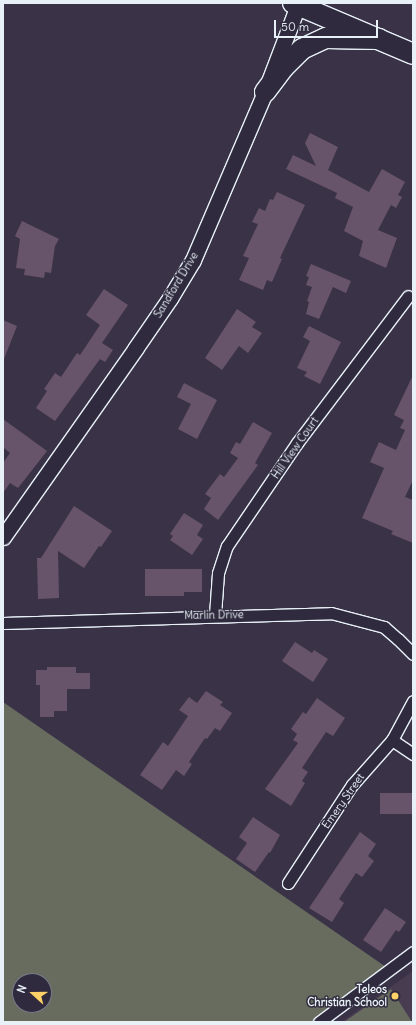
<!DOCTYPE html>
<style>
body{margin:0}
#map{position:relative;width:416px;height:1025px;overflow:hidden;background:#3a3246;font-family:Delius,sans-serif}
div>[style]{position:absolute}
.built>*{inset:0;background:#483c51}
.green>*{inset:0;background:#676c5f}
.building>*{inset:0;background:#68546a;transform-origin:0 0}
.roads{filter:drop-shadow(1px 0 #e8f1f8) drop-shadow(-1px 0 #e8f1f8) drop-shadow(0 1px #e8f1f8) drop-shadow(0 -1px #e8f1f8)}
.street>*{height:11px;margin:-5.5px;padding:0 5.5px;transform-origin:5.5px;border-radius:5.5px;background:#2f2a3d}
.secondary>*{height:15px;margin:-7.5px;padding:0 7.5px;transform-origin:7.5px;border-radius:7.5px;background:#2f2a3d}
.highway>*{height:20px;margin:-10px;padding:0 10px;transform-origin:10px;border-radius:10px;background:#2f2a3d}
.dots>*{width:11px;height:11px;translate:-50% -50%;box-sizing:border-box;border:2px solid #2f2a3d;border-radius:50%}
span{translate:-50% -50%;white-space:nowrap;text-align:center;line-height:1.15;-webkit-text-stroke:3px #2f2a3d;paint-order:stroke}
.street-label{font-size:11px;color:#e8f1f8}
.poi-label{font-size:11px;color:#e8f1f8;font-weight:700}
.right{translate:-100% -50%;text-align:right}
.frame{position:absolute;inset:0;border:4px solid #e8f1f8;pointer-events:none}
.north{position:absolute;left:12px;top:973px;width:40px;height:40px;box-sizing:border-box;background:#2f2a3d;border:1px solid #797a88;border-radius:50%;rotate:291deg;font-size:11px;font-weight:700;line-height:16px;text-align:center;color:#e8f1f8}
.north::after{content:'';display:block;margin:auto;width:14px;height:18px;background:#ffd166;clip-path:polygon(50% 0,100% 100%,50% 72%,0 100%)}
.scale{position:absolute;left:274px;top:20px;width:104px;height:18px;box-sizing:border-box;border:2px solid #e8f1f8;border-top:0;padding-left:5px;font-size:12px;line-height:14px;white-space:nowrap;color:#e8f1f8;-webkit-text-stroke:3px #2f2a3d;paint-order:stroke}
</style>
<div id="map">
<div class="built">
<i style="clip-path:polygon(413px 971px,413px 1022px,341px 1022px)"></i>
</div>
<div class="green">
<i style="clip-path:polygon(evenodd,3px 702px,386px 967px,312px 1022px,3px 1022px,3px 702px,20px 981px,44px 981px,44px 1005px,20px 1005px,20px 981px)"></i>
<i style="clip-path:polygon(391px 989px,412px 1022px,344px 1022px)"></i>
</div>
<div class="building">
<i style="clip-path:polygon(310px 133px,338px 147px,328px 170px,369px 192px,382px 169px,405px 182px,398px 195px,402px 197px,396px 208px,391px 205px,378px 230px,397px 238px,386px 268px,359px 256px,363px 241px,344px 231px,353px 207px,335px 198px,337px 193px,286px 169px,293px 155px,316px 166px,305px 143px)"></i>
<i style="clip-path:polygon(277px 192px,305px 205px,280px 258px,282px 259px,272px 282px,267px 280px,263px 290px,239px 280px,249px 258px,243px 256px,258px 224px,252px 222px,259px 208px,265px 211px,270px 199px,273px 200px)"></i>
<i style="clip-path:polygon(22px 221px,59px 239px,55px 246px,51px 273px,45px 272px,44px 278px,24px 275px,25px 269px,16px 268px,20px 239px,15px 236px)"></i>
<i style="clip-path:polygon(311px 264px,351px 281px,346px 293px,333px 287px,319px 319px,306px 314px,309px 302px,307px 301px,312px 287px,306px 285px,309px 277px,306px 276px)"></i>
<i style="clip-path:polygon(104px 289px,128px 305px,102px 343px,113px 350px,105px 362px,100px 359px,55px 421px,36px 408px,47px 391px,44px 389px,55px 373px,61px 377px,77px 353px,80px 355px,100px 325px,86px 315px)"></i>
<i style="clip-path:polygon(237px 309px,256px 322px,252px 327px,262px 333px,248px 353px,239px 346px,222px 370px,205px 358px)"></i>
<i style="clip-path:polygon(3px 320px,17px 326px,4px 359px,3px 359px)"></i>
<i style="clip-path:polygon(309px 326px,341px 342px,320px 384px,304px 376px,307px 372px,297px 368px,310px 341px,303px 337px)"></i>
<i style="clip-path:polygon(413px 375px,413px 480px,405px 497px,413px 500px,413px 543px,391px 534px,393px 531px,362px 518px,384px 468px,370px 462px,379px 442px,396px 450px,405px 430px,400px 428px,404px 420px,394px 415px)"></i>
<i style="clip-path:polygon(184px 383px,217px 400px,197px 439px,178px 429px,191px 404px,177px 397px)"></i>
<i style="clip-path:polygon(3px 419px,47px 451px,18px 488px,10px 483px,3px 493px,3px 463px,10px 453px,3px 447px)"></i>
<i style="clip-path:polygon(253px 422px,272px 433px,255px 463px,258px 465px,218px 520px,204px 509px,211px 498px,205px 494px,220px 474px,224px 477px,238px 458px,230px 453px,236px 442px,240px 444px)"></i>
<i style="clip-path:polygon(74px 506px,112px 531px,101px 547px,99px 546px,84px 568px,58px 551px,59px 598px,38px 599px,37px 558px,41px 558px)"></i>
<i style="clip-path:polygon(184px 513px,203px 525px,197px 535px,203px 539px,192px 555px,170px 540px,173px 536px,170px 534px)"></i>
<i style="clip-path:polygon(145px 569px,202px 569px,202px 592px,184px 592px,184px 596px,145px 596px)"></i>
<i style="clip-path:polygon(295px 642px,312px 653px,314px 650px,328px 659px,313px 682px,282px 661px)"></i>
<i style="clip-path:polygon(47px 667px,76px 667px,76px 673px,90px 673px,90px 689px,67px 689px,67px 711px,54px 711px,54px 717px,40px 717px,40px 685px,36px 685px,36px 670px,47px 670px)"></i>
<i style="clip-path:polygon(206px 691px,223px 702px,220px 705px,232px 713px,220px 731px,215px 728px,207px 739px,205px 738px,189px 762px,192px 764px,184px 776px,176px 770px,162px 790px,140px 775px,163px 742px,168px 746px,188px 716px,179px 710px,189px 697px,197px 703px)"></i>
<i style="clip-path:polygon(317px 698px,345px 718px,333px 736px,326px 732px,302px 768px,308px 772px,302px 781px,305px 783px,291px 806px,265px 789px,298px 743px,293px 740px,297px 734px,291px 729px,303px 712px,306px 714px)"></i>
<i style="left:413px;top:793px;width:21px;height:33px;rotate:90deg"></i>
<i style="clip-path:polygon(253px 817px,280px 835px,270px 853px,269px 852px,255px 872px,236px 859px,247px 843px,239px 837px)"></i>
<i style="clip-path:polygon(360px 832px,376px 844px,368px 856px,374px 861px,362px 877px,356px 873px,339px 899px,344px 903px,332px 922px,309px 908px)"></i>
<i style="clip-path:polygon(385px 908px,406px 922px,399px 932px,396px 930px,381px 952px,363px 940px)"></i>
</div>
<div class="roads">
<div class="street">
<i style="left:215px;top:615px;width:42px;rotate:-85.9deg"></i>
<i style="left:218px;top:573px;width:28px;rotate:-72deg"></i>
<i style="left:227px;top:546px;width:125px;rotate:-55.8deg"></i>
<i style="left:297px;top:443px;width:184px;rotate:-52.9deg"></i>
<i style="left:3px;top:623px;width:328px;rotate:-1.7deg"></i>
<i style="left:331px;top:613px;width:55px;rotate:14.8deg"></i>
<i style="left:384px;top:627px;width:18px;rotate:41deg"></i>
<i style="left:398px;top:639px;width:21px;rotate:45deg"></i>
<i style="left:392px;top:740px;width:25px;rotate:34deg"></i>
<i style="left:288px;top:883px;width:117px;rotate:-56.9deg"></i>
<i style="left:352px;top:785px;width:60px;rotate:-48.4deg"></i>
<i style="left:392px;top:740px;width:44px;rotate:-61.7deg"></i>
<i style="left:319px;top:1022px;width:117px;rotate:-36.7deg"></i>
</div>
<div class="secondary">
<i style="left:3px;top:537px;width:230px;rotate:-54.9deg"></i>
<i style="left:135px;top:349px;width:62px;rotate:-55.5deg"></i>
<i style="left:170px;top:298px;width:44px;rotate:-58.8deg"></i>
<i style="left:193px;top:260px;width:183px;rotate:-66.8deg"></i>
<i style="left:265px;top:92px;width:93px;rotate:-69.2deg"></i>
</div>
<div class="highway">
<i style="left:293px;top:3px;width:130px;rotate:23deg"></i>
<i style="left:265px;top:92px;width:31px;rotate:-53deg"></i>
<i style="left:284px;top:67px;width:25px;rotate:-45deg"></i>
<i style="left:302px;top:49px;width:26px;rotate:-25deg"></i>
<i style="left:326px;top:38px;width:53px;rotate:1.1deg"></i>
</div>
</div>
<div class="dots">
<i style="left:395px;top:996px;background:#ffd166"></i>
</div>
<div class="street-label">
<span style="left:176px;top:285px;rotate:-59deg">Sandford Drive</span>
<span style="left:295px;top:448px;rotate:-55deg">Hill View Court</span>
<span style="left:214px;top:615px;rotate:-1deg">Marlin Drive</span>
<span style="left:343px;top:801px;rotate:-55deg">Emery Street</span>
</div>
<div class="poi-label">
<span class="right" style="left:387px;top:996px">Teleos<br>Christian School</span>
</div>
<div class="frame"></div>
<div class="north">N</div>
<div class="scale">50 m</div>
</div>
